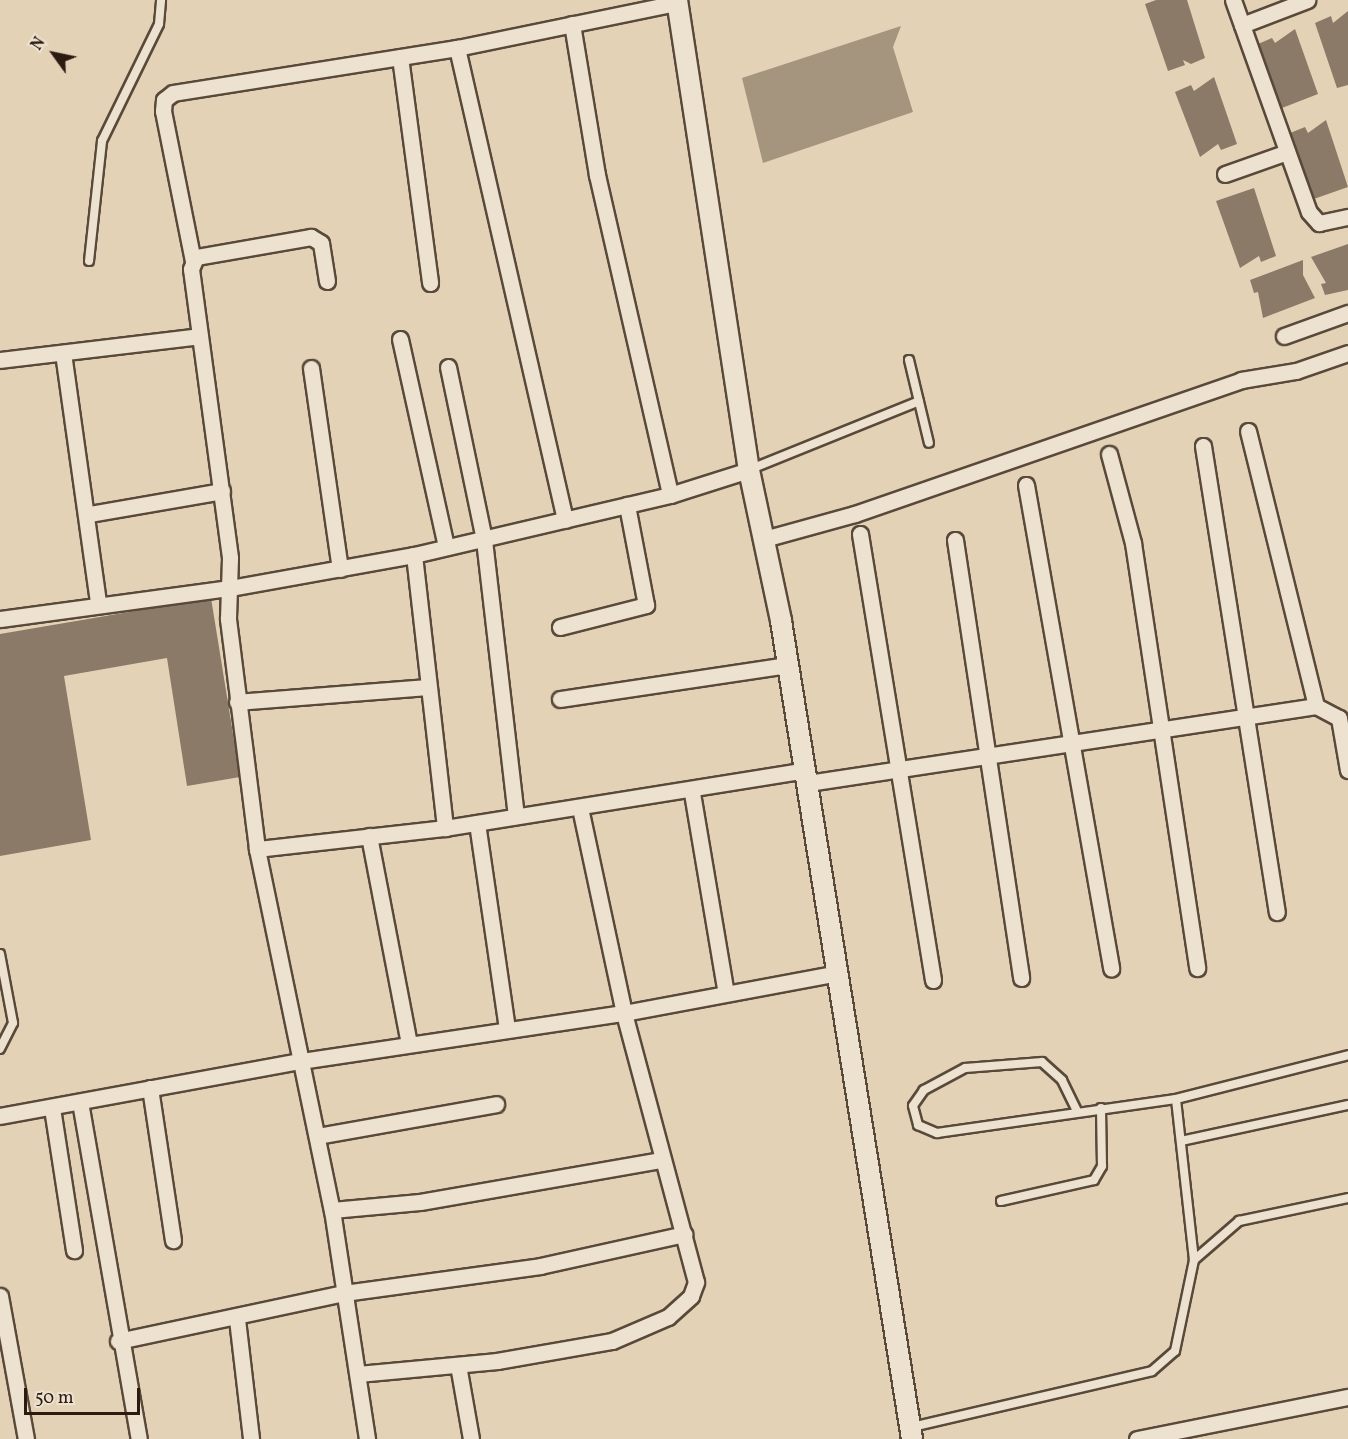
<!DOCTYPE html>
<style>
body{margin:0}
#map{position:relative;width:1348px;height:1439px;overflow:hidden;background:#e4d2b6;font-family:Vollkorn,serif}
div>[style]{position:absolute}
.water>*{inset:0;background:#a5947e}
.building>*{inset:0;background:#8b7a67}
.roads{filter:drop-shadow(2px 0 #59493a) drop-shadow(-2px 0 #59493a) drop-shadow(0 2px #59493a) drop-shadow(0 -2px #59493a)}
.service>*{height:8px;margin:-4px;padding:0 4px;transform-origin:4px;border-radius:4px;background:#ede2d0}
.minor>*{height:15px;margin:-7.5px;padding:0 7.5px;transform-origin:7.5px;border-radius:7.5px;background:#ede2d0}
.tertiary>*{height:20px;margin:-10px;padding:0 10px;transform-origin:10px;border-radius:10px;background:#ede2d0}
span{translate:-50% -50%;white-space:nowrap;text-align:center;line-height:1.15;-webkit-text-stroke:4.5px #ede2d0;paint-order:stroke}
.north{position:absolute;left:24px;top:24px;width:60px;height:60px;-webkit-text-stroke:4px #ede2d0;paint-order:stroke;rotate:303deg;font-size:16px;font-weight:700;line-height:24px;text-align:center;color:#2b1b11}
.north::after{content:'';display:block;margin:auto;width:21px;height:27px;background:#2b1b11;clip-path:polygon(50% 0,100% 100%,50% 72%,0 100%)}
.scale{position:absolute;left:24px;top:1388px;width:116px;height:27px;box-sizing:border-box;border:3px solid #2b1b11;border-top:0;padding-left:8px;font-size:18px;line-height:21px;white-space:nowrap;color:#2b1b11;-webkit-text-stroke:4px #ede2d0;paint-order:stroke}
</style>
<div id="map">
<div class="water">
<i style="clip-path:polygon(901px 26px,893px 47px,913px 112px,763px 163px,742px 78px)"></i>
</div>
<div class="building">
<i style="clip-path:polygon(1156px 0,1187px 0,1205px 58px,1191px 64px,1183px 60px,1185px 65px,1168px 71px,1145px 4px)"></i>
<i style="clip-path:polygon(1348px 11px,1348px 85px,1337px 88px,1315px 23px,1331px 16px,1333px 23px)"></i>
<i style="clip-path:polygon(1295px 29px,1318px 94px,1282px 108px,1258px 44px,1272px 38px,1275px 43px)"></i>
<i style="clip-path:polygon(1214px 77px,1237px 144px,1221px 150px,1218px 144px,1200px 157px,1175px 92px,1191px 85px,1194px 91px)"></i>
<i style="clip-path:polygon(1326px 120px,1348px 187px,1311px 200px,1290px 133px,1305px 127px,1308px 133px)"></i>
<i style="clip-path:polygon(1254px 188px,1276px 256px,1261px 262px,1259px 256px,1240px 268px,1216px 201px)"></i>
<i style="clip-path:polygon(1348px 244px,1348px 290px,1325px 295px,1321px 284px,1326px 283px,1311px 257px)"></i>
<i style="clip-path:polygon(1303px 260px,1303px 275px,1315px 298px,1263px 318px,1258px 292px,1254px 293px,1250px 280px)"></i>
<i style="clip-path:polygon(211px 598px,240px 777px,187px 786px,167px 658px,64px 676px,91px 840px,0 856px,0 634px)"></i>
</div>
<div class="roads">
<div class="service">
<i style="left:89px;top:261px;width:121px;rotate:-83.8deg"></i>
<i style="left:102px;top:141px;width:130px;rotate:-64deg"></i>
<i style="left:159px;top:24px;width:24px;rotate:-85deg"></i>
<i style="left:909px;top:360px;width:85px;rotate:76.5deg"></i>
<i style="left:751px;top:469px;width:181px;rotate:-22deg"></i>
<i style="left:0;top:954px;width:70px;rotate:79.3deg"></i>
<i style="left:13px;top:1023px;width:29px;rotate:117deg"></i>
<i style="left:1077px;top:1111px;width:34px;rotate:-116deg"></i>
<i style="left:1062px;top:1080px;width:27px;rotate:-138deg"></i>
<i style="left:1042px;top:1062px;width:77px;rotate:175.5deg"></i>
<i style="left:965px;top:1068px;width:47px;rotate:151.8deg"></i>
<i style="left:924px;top:1090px;width:19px;rotate:125deg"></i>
<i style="left:913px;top:1106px;width:20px;rotate:75deg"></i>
<i style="left:918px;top:1125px;width:21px;rotate:23deg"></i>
<i style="left:937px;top:1133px;width:241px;rotate:-8.1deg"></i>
<i style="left:1176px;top:1099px;width:178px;rotate:-14.3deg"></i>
<i style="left:1181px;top:1141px;width:171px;rotate:-12.2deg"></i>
<i style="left:1001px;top:1201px;width:95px;rotate:-12.7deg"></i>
<i style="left:1094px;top:1180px;width:16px;rotate:-60deg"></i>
<i style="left:1102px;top:1166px;width:58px;rotate:-91deg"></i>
<i style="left:1194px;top:1260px;width:60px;rotate:-40.9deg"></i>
<i style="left:1239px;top:1221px;width:111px;rotate:-11.9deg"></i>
<i style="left:912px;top:1427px;width:246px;rotate:-13.1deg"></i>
<i style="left:1152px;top:1371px;width:30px;rotate:-41deg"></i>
<i style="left:1175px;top:1351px;width:93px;rotate:-78.2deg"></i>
<i style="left:1194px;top:1260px;width:162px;rotate:-96.4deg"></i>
</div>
<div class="minor">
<i style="left:1233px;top:0;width:225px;rotate:70.3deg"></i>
<i style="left:1309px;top:212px;width:15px;rotate:48deg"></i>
<i style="left:1319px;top:223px;width:30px;rotate:-12deg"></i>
<i style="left:572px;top:24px;width:153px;rotate:80.6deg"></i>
<i style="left:597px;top:175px;width:328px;rotate:77.1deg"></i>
<i style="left:1242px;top:25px;width:70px;rotate:-21deg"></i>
<i style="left:457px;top:48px;width:484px;rotate:77.1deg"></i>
<i style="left:400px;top:57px;width:228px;rotate:82.4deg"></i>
<i style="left:1225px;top:174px;width:66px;rotate:-19.5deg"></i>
<i style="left:193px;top:261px;width:153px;rotate:-101.3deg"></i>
<i style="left:163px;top:111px;width:11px;rotate:-85deg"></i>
<i style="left:164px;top:100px;width:11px;rotate:-38deg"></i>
<i style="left:173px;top:93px;width:288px;rotate:-9deg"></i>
<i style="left:457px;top:48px;width:225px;rotate:-11.6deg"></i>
<i style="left:327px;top:281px;width:38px;rotate:-99deg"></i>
<i style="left:321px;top:243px;width:12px;rotate:-149deg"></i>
<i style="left:311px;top:237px;width:117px;rotate:170.1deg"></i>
<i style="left:196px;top:257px;width:13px;rotate:113deg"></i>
<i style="left:191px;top:269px;width:292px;rotate:82.3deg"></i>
<i style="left:230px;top:558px;width:61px;rotate:91.9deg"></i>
<i style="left:228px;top:619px;width:232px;rotate:82.8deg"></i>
<i style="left:257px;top:849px;width:369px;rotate:78.3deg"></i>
<i style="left:332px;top:1210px;width:232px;rotate:81.3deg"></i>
<i style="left:1284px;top:336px;width:68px;rotate:-19.8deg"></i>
<i style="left:400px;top:339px;width:213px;rotate:77.5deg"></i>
<i style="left:63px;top:353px;width:252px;rotate:82deg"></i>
<i style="left:0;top:360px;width:201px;rotate:-6.8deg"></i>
<i style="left:448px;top:367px;width:177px;rotate:78.2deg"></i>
<i style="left:484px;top:540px;width:278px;rotate:83.4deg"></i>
<i style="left:311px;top:368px;width:203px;rotate:81.8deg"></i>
<i style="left:1248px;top:431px;width:283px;rotate:76.1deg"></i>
<i style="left:1203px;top:446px;width:472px;rotate:81deg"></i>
<i style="left:1109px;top:454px;width:92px;rotate:74.9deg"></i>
<i style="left:1133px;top:543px;width:430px;rotate:81.4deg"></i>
<i style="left:1026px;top:485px;width:491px;rotate:80deg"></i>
<i style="left:89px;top:514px;width:135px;rotate:-9.8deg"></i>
<i style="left:860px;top:534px;width:452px;rotate:80.7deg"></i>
<i style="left:764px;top:539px;width:94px;rotate:-15.4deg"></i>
<i style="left:855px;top:514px;width:409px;rotate:-19.1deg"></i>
<i style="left:1241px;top:380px;width:56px;rotate:-9.3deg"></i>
<i style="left:1296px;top:371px;width:55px;rotate:-19.1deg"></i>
<i style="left:955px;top:540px;width:443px;rotate:81.4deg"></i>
<i style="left:414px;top:555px;width:275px;rotate:83.5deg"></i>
<i style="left:0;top:619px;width:232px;rotate:-7.7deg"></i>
<i style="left:230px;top:588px;width:187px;rotate:-10.2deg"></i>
<i style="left:414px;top:555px;width:263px;rotate:-13.2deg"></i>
<i style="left:670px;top:495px;width:83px;rotate:-17.6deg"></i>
<i style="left:560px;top:627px;width:89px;rotate:-14.3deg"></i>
<i style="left:646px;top:605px;width:102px;rotate:-100.8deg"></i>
<i style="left:560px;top:699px;width:231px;rotate:-8.5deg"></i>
<i style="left:237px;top:702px;width:190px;rotate:-4.5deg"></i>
<i style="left:808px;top:783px;width:514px;rotate:-8.62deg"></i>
<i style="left:1316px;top:706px;width:26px;rotate:28deg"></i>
<i style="left:1339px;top:718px;width:53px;rotate:80.2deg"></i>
<i style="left:692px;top:793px;width:203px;rotate:80.4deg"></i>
<i style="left:477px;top:823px;width:208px;rotate:81.7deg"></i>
<i style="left:369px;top:836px;width:211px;rotate:79.1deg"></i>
<i style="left:257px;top:849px;width:189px;rotate:-6.4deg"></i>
<i style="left:445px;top:828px;width:366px;rotate:-9.1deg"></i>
<i style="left:150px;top:1088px;width:154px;rotate:81.4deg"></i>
<i style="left:80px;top:1102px;width:342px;rotate:80.1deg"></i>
<i style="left:52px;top:1108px;width:144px;rotate:81.2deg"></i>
<i style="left:0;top:1116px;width:306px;rotate:-10.4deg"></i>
<i style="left:301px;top:1061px;width:327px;rotate:-8.5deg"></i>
<i style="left:624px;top:1013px;width:218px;rotate:-10.6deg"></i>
<i style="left:317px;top:1136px;width:182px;rotate:-10.1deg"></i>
<i style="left:332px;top:1210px;width:88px;rotate:-5.2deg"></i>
<i style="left:420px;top:1202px;width:245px;rotate:-9.9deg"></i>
<i style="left:0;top:1296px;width:145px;rotate:79.7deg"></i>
<i style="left:237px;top:1319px;width:121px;rotate:83.3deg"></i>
<i style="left:118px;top:1341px;width:231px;rotate:-12deg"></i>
<i style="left:344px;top:1293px;width:198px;rotate:-7.8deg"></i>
<i style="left:540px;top:1266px;width:148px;rotate:-12.5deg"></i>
<i style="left:458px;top:1365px;width:75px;rotate:80deg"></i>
<i style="left:358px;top:1374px;width:140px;rotate:-5.3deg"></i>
<i style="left:497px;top:1361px;width:117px;rotate:-9.9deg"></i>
<i style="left:612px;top:1341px;width:61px;rotate:-23.2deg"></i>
<i style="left:668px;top:1317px;width:31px;rotate:-42deg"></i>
<i style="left:691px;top:1296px;width:15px;rotate:-70deg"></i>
<i style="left:696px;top:1282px;width:278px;rotate:-105deg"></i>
<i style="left:624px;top:1013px;width:210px;rotate:-102.1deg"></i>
<i style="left:1137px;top:1439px;width:215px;rotate:-11.3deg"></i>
</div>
<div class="tertiary">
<i style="left:677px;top:0;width:475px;rotate:81.3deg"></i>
<i style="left:749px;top:470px;width:154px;rotate:78deg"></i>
<i style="left:781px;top:621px;width:828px;rotate:80.9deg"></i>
</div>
</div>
<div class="north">N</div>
<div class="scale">50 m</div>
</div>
